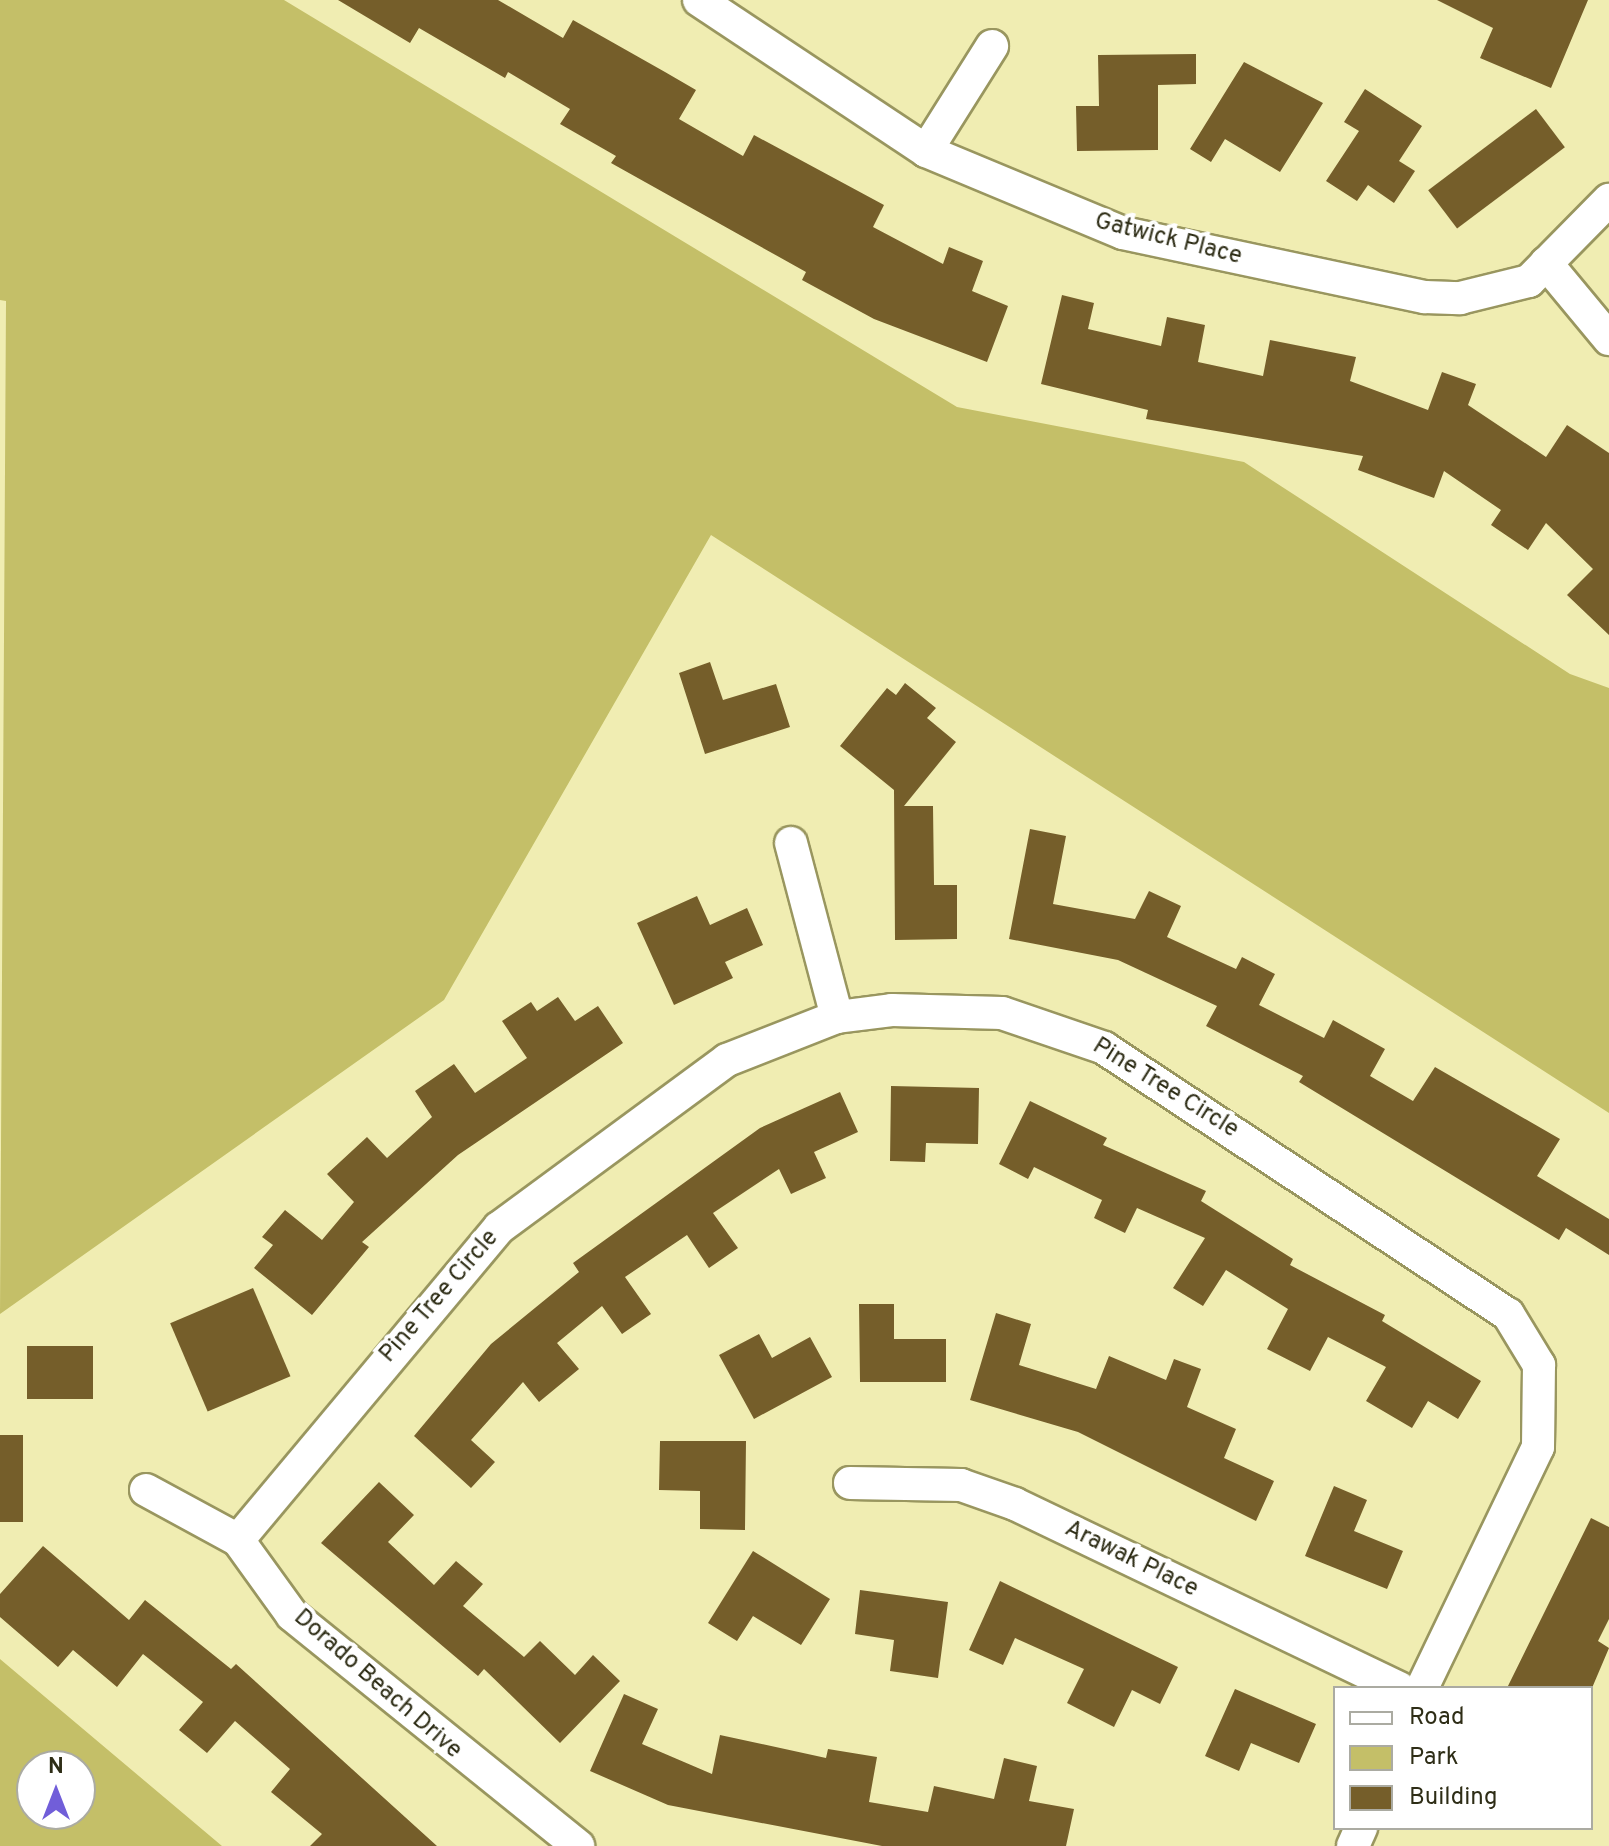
<!DOCTYPE html>
<style>
body{margin:0}
#map{position:relative;width:1609px;height:1846px;overflow:hidden;background:#f0edb2;font-family:Overpass,sans-serif}
div>[style]{position:absolute}
.green>*{inset:0;background:#c4bf68}
.building>*{inset:0;background:#755e2a;transform-origin:0 0}
.roads{filter:drop-shadow(2px 0 #99965f) drop-shadow(-2px 0 #99965f) drop-shadow(0 2px #99965f) drop-shadow(0 -2px #99965f)}
.minor>*{height:32px;margin:-16px;padding:0 16px;transform-origin:16px;border-radius:16px;background:#fff}
span{translate:-50% -50%;white-space:nowrap;text-align:center;line-height:1.15;-webkit-text-stroke:8px #fff;paint-order:stroke}
.street-label{font-size:24px;color:#2e2d16}
.legend{position:absolute;left:1333px;top:1686px;width:260px;height:144px;box-sizing:border-box;background:#fff;border:2px solid #ababa2;margin:0;padding:10px 14px;list-style:none;font-size:24px;color:#2e2d16}
.legend li{display:flex;align-items:center;gap:16px;height:40px}
.legend b{width:40px;border:2px solid #ababa2}
.north{position:absolute;left:16px;top:1750px;width:80px;height:80px;box-sizing:border-box;background:#fff;border:2px solid #ababa2;border-radius:50%;rotate:0deg;font-size:22px;font-weight:700;line-height:32px;text-align:center;color:#2e2d16}
.north::after{content:'';display:block;margin:auto;width:28px;height:36px;background:#715ed9;clip-path:polygon(50% 0,100% 100%,50% 72%,0 100%)}
</style>
<div id="map">
<div class="green">
<i style="clip-path:polygon(0 0,284px 0,957px 407px,1244px 462px,1570px 674px,1609px 688px,1609px 1113px,711px 535px,444px 1000px,0 1314px,6px 301px,0 300px)"></i>
<i style="clip-path:polygon(evenodd,0 1659px,222px 1846px,0 1846px,0 1659px,80px 1766px,80px 1814px,32px 1814px,32px 1766px,80px 1766px)"></i>
</div>
<div class="building">
<i style="clip-path:polygon(338px 0,498px 0,563px 38px,573px 20px,665px 72px,696px 90px,679px 119px,743px 156px,754px 135px,884px 205px,873px 227px,943px 264px,949px 247px,983px 261px,972px 291px,1008px 306px,987px 362px,874px 319px,802px 280px,806px 272px,611px 163px,616px 156px,560px 124px,570px 109px,508px 72px,505px 78px,419px 28px,410px 43px)"></i>
<i style="clip-path:polygon(1437px 0,1588px 0,1551px 88px,1480px 58px,1493px 28px)"></i>
<i style="clip-path:polygon(1196px 54px,1196px 84px,1158px 85px,1158px 150px,1077px 151px,1076px 106px,1099px 106px,1098px 55px)"></i>
<i style="clip-path:polygon(1244px 62px,1323px 103px,1280px 172px,1225px 139px,1211px 162px,1190px 149px)"></i>
<i style="clip-path:polygon(1365px 89px,1422px 126px,1399px 161px,1415px 171px,1394px 203px,1368px 185px,1357px 201px,1326px 181px,1359px 131px,1344px 122px)"></i>
<i style="left:1536px;top:109px;width:48px;height:135px;rotate:53deg"></i>
<i style="clip-path:polygon(1062px 295px,1094px 303px,1088px 329px,1161px 346px,1167px 317px,1205px 325px,1198px 362px,1263px 376px,1270px 340px,1356px 357px,1350px 381px,1428px 410px,1442px 372px,1476px 384px,1468px 405px,1546px 457px,1567px 425px,1609px 453px,1609px 635px,1567px 595px,1593px 569px,1546px 523px,1528px 550px,1491px 525px,1501px 510px,1444px 471px,1434px 498px,1358px 470px,1363px 456px,1146px 419px,1148px 410px,1041px 384px)"></i>
<i style="clip-path:polygon(710px 662px,723px 700px,776px 684px,790px 727px,705px 754px,679px 673px)"></i>
<i style="clip-path:polygon(905px 683px,936px 708px,927px 718px,956px 742px,904px 806px,933px 806px,934px 885px,957px 885px,957px 939px,895px 940px,894px 790px,840px 746px,887px 688px,896px 695px)"></i>
<i style="clip-path:polygon(1030px 829px,1066px 836px,1053px 904px,1135px 919px,1149px 891px,1181px 906px,1167px 937px,1236px 969px,1242px 957px,1275px 974px,1259px 1005px,1324px 1038px,1333px 1020px,1385px 1049px,1370px 1076px,1413px 1101px,1435px 1067px,1560px 1139px,1537px 1176px,1609px 1219px,1609px 1255px,1566px 1228px,1559px 1240px,1299px 1082px,1303px 1076px,1206px 1026px,1217px 1006px,1118px 960px,1009px 939px)"></i>
<i style="clip-path:polygon(697px 896px,710px 925px,747px 908px,763px 945px,725px 962px,733px 978px,674px 1005px,637px 923px)"></i>
<i style="clip-path:polygon(558px 997px,575px 1021px,598px 1006px,623px 1043px,458px 1155px,362px 1242px,369px 1247px,312px 1315px,254px 1268px,273px 1245px,262px 1237px,285px 1210px,322px 1240px,354px 1202px,327px 1174px,367px 1137px,387px 1158px,432px 1117px,415px 1091px,454px 1064px,475px 1093px,527px 1058px,502px 1021px,531px 1002px,537px 1011px)"></i>
<i style="clip-path:polygon(891px 1086px,979px 1088px,978px 1144px,926px 1143px,925px 1162px,890px 1161px)"></i>
<i style="clip-path:polygon(840px 1092px,858px 1132px,814px 1152px,826px 1178px,791px 1194px,779px 1169px,713px 1213px,738px 1248px,709px 1268px,687px 1235px,625px 1277px,651px 1314px,622px 1334px,602px 1306px,557px 1343px,579px 1369px,539px 1402px,523px 1382px,471px 1440px,495px 1462px,471px 1488px,414px 1436px,491px 1344px,579px 1272px,573px 1263px,760px 1128px)"></i>
<i style="clip-path:polygon(1030px 1101px,1107px 1138px,1103px 1145px,1206px 1191px,1201px 1201px,1293px 1259px,1290px 1265px,1385px 1315px,1382px 1321px,1481px 1381px,1458px 1419px,1428px 1401px,1412px 1428px,1366px 1401px,1386px 1367px,1328px 1337px,1310px 1371px,1267px 1349px,1288px 1309px,1226px 1270px,1203px 1306px,1173px 1288px,1205px 1238px,1137px 1208px,1125px 1233px,1094px 1218px,1102px 1200px,1034px 1167px,1028px 1179px,999px 1164px)"></i>
<i style="left:253px;top:1288px;width:96px;height:90px;rotate:67deg"></i>
<i style="clip-path:polygon(859px 1304px,894px 1304px,894px 1339px,946px 1339px,946px 1382px,860px 1382px)"></i>
<i style="clip-path:polygon(996px 1313px,1031px 1324px,1019px 1365px,1096px 1389px,1109px 1356px,1166px 1380px,1174px 1359px,1201px 1369px,1187px 1407px,1236px 1429px,1224px 1458px,1274px 1481px,1256px 1521px,1078px 1432px,970px 1400px)"></i>
<i style="clip-path:polygon(759px 1334px,772px 1358px,810px 1337px,832px 1377px,754px 1419px,719px 1355px)"></i>
<i style="left:27px;top:1346px;width:66px;height:53px"></i>
<i style="left:0;top:1435px;width:23px;height:87px"></i>
<i style="clip-path:polygon(660px 1441px,746px 1441px,745px 1530px,700px 1529px,700px 1491px,659px 1490px)"></i>
<i style="clip-path:polygon(379px 1482px,414px 1515px,388px 1542px,434px 1585px,456px 1561px,483px 1584px,463px 1606px,524px 1657px,540px 1641px,575px 1675px,593px 1655px,620px 1681px,560px 1743px,484px 1669px,478px 1676px,321px 1543px)"></i>
<i style="clip-path:polygon(1334px 1486px,1367px 1500px,1354px 1531px,1403px 1551px,1387px 1589px,1305px 1556px)"></i>
<i style="clip-path:polygon(1591px 1518px,1609px 1527px,1609px 1619px,1598px 1641px,1609px 1648px,1592px 1688px,1507px 1688px)"></i>
<i style="clip-path:polygon(43px 1546px,129px 1620px,145px 1600px,231px 1669px,236px 1664px,437px 1846px,310px 1846px,322px 1834px,271px 1792px,290px 1769px,235px 1721px,207px 1753px,179px 1730px,203px 1702px,143px 1654px,117px 1687px,73px 1650px,58px 1667px,0 1617px,0 1594px)"></i>
<i style="clip-path:polygon(753px 1551px,830px 1599px,801px 1645px,753px 1616px,737px 1641px,708px 1623px)"></i>
<i style="clip-path:polygon(1000px 1581px,1178px 1667px,1160px 1704px,1132px 1690px,1114px 1727px,1067px 1703px,1084px 1669px,1015px 1638px,1003px 1665px,969px 1650px)"></i>
<i style="clip-path:polygon(860px 1590px,948px 1602px,938px 1678px,890px 1671px,894px 1640px,855px 1634px)"></i>
<i style="clip-path:polygon(1235px 1689px,1316px 1724px,1299px 1763px,1251px 1743px,1239px 1771px,1205px 1756px)"></i>
<i style="clip-path:polygon(624px 1694px,658px 1709px,642px 1744px,712px 1774px,720px 1735px,826px 1758px,828px 1749px,877px 1757px,869px 1802px,928px 1812px,934px 1786px,994px 1799px,1004px 1758px,1037px 1766px,1029px 1801px,1074px 1809px,1066px 1846px,882px 1846px,668px 1805px,590px 1771px)"></i>
</div>
<div class="roads">
<div class="minor">
<i style="left:699px;top:0;width:273px;rotate:33.6deg"></i>
<i style="left:926px;top:151px;width:213px;rotate:22.6deg"></i>
<i style="left:1123px;top:233px;width:309px;rotate:12deg"></i>
<i style="left:1425px;top:297px;width:35px;rotate:2deg"></i>
<i style="left:1460px;top:298px;width:71px;rotate:-13.8deg"></i>
<i style="left:1529px;top:281px;width:114px;rotate:-45.4deg"></i>
<i style="left:926px;top:151px;width:124px;rotate:-57.8deg"></i>
<i style="left:1546px;top:263px;width:99px;rotate:50.3deg"></i>
<i style="left:791px;top:843px;width:180px;rotate:75.2deg"></i>
<i style="left:850px;top:1483px;width:111px;rotate:1deg"></i>
<i style="left:961px;top:1485px;width:57px;rotate:19.4deg"></i>
<i style="left:1015px;top:1504px;width:426px;rotate:25.6deg"></i>
<i style="left:146px;top:1490px;width:105px;rotate:28.5deg"></i>
<i style="left:238px;top:1540px;width:92px;rotate:54.2deg"></i>
<i style="left:292px;top:1615px;width:368px;rotate:38.9deg"></i>
<i style="left:238px;top:1540px;width:407px;rotate:-50.1deg"></i>
<i style="left:499px;top:1228px;width:283px;rotate:-36.4deg"></i>
<i style="left:727px;top:1060px;width:118px;rotate:-21.4deg"></i>
<i style="left:837px;top:1017px;width:55px;rotate:-7.3deg"></i>
<i style="left:892px;top:1010px;width:110px;rotate:1.6deg"></i>
<i style="left:1002px;top:1013px;width:108px;rotate:18.9deg"></i>
<i style="left:1104px;top:1048px;width:484px;rotate:33.4deg"></i>
<i style="left:1508px;top:1314px;width:60px;rotate:58.7deg"></i>
<i style="left:1539px;top:1365px;width:82px;rotate:90.7deg"></i>
<i style="left:1538px;top:1447px;width:267px;rotate:115.7deg"></i>
<i style="left:1353px;top:1846px;width:20px;rotate:-66deg"></i>
</div>
</div>
<div class="street-label">
<span style="left:1168px;top:240px;rotate:14deg">Gatwick Place</span>
<span style="left:1165px;top:1089px;rotate:32deg">Pine Tree Circle</span>
<span style="left:440px;top:1297px;rotate:-49deg">Pine Tree Circle</span>
<span style="left:1131px;top:1560px;rotate:26deg">Arawak Place</span>
<span style="left:377px;top:1685px;rotate:41deg">Dorado Beach Drive</span>
</div>
<ul class="legend">
<li><b style="height:10px;background:#fff"></b>Road</li>
<li><b style="height:22px;background:#c4bf68"></b>Park</li>
<li><b style="height:22px;background:#755e2a"></b>Building</li>
</ul>
<div class="north">N</div>
</div>
